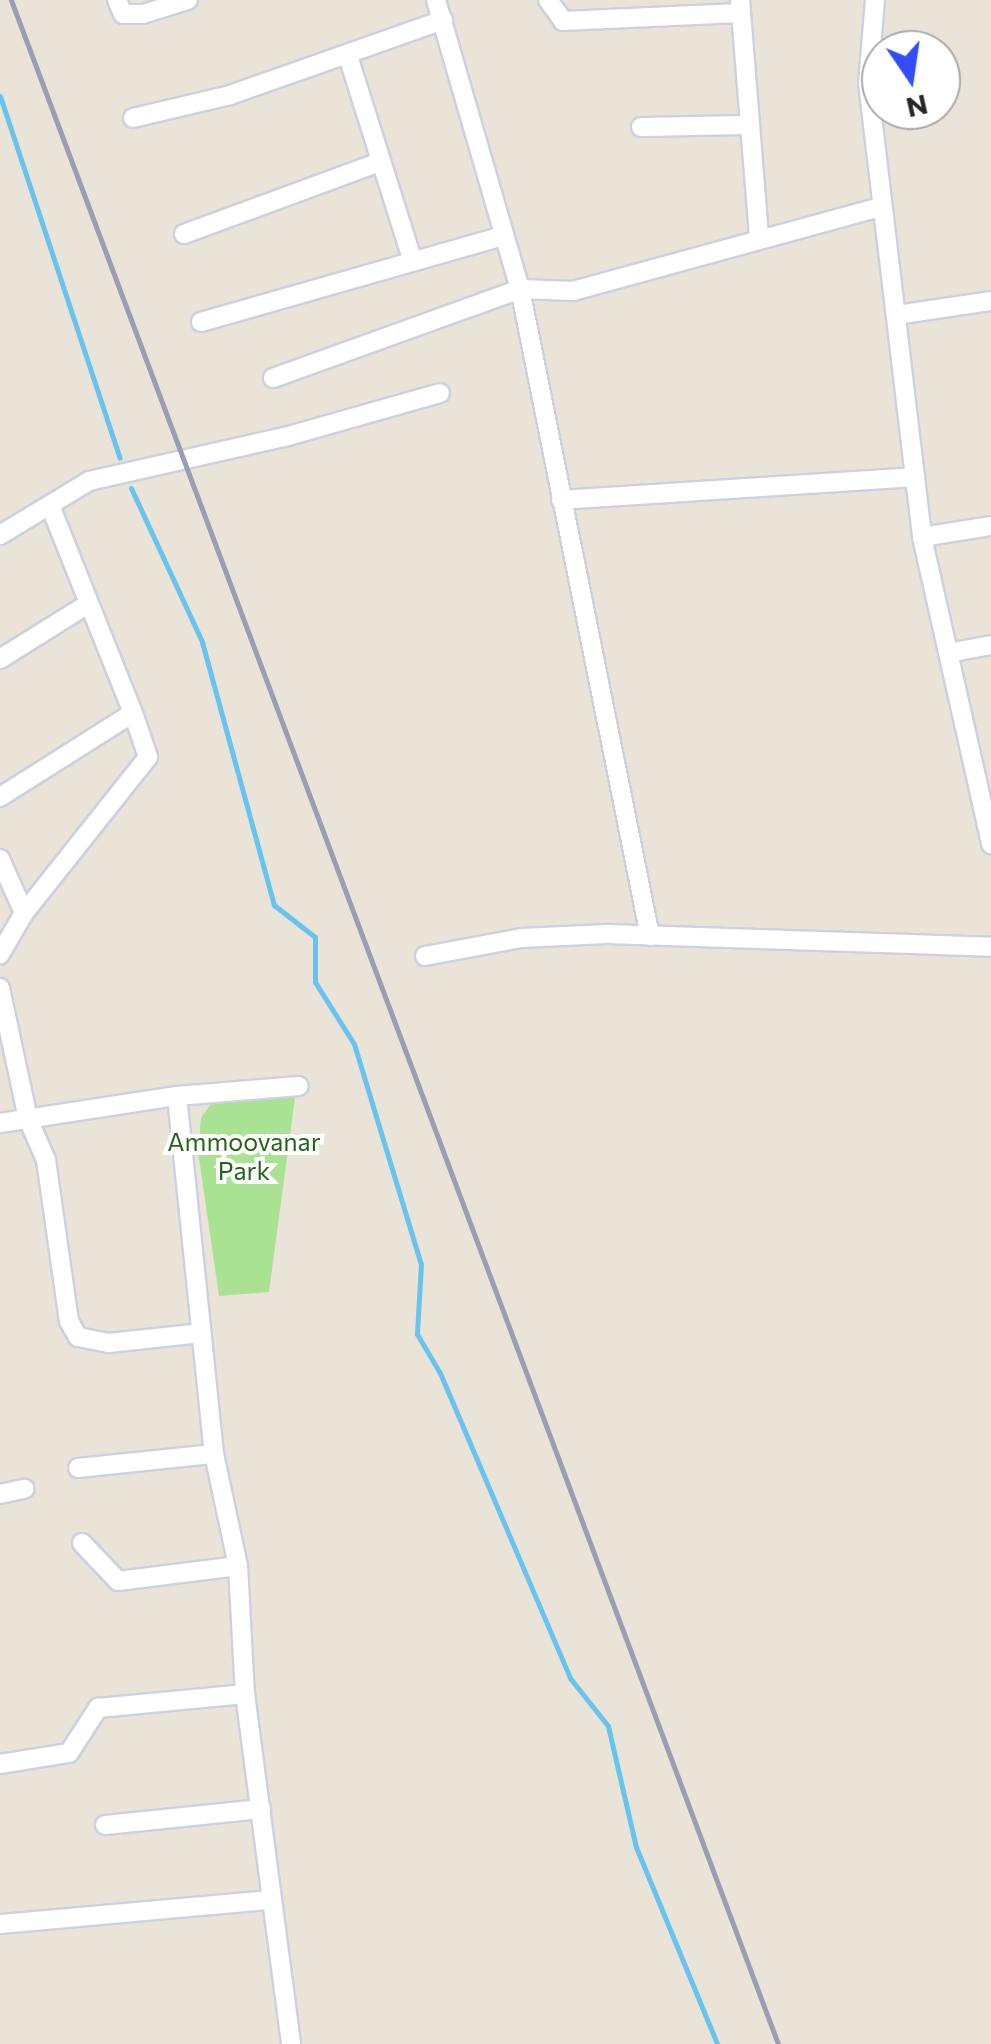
<!DOCTYPE html>
<style>
body{margin:0}
#map{position:relative;width:991px;height:2044px;overflow:hidden;background:#eae3d8;font-family:Commissioner,sans-serif}
div>[style]{position:absolute}
.green>*{inset:0;background:#a9e292}
.stream>*{height:5px;margin:-2.5px;padding:0 2.5px;transform-origin:2.5px;border-radius:2.5px;background:#68c3ef}
.roads{filter:drop-shadow(2px 0 #cdd0e1) drop-shadow(-2px 0 #cdd0e1) drop-shadow(0 2px #cdd0e1) drop-shadow(0 -2px #cdd0e1)}
.minor>*{height:18px;margin:-9px;padding:0 9px;transform-origin:9px;border-radius:9px;background:#fff}
.rail>*{height:5px;margin:-2.5px;padding:0 2.5px;transform-origin:2.5px;border-radius:2.5px;background:#9b9db2}
span{translate:-50% -50%;white-space:nowrap;text-align:center;line-height:1.15;-webkit-text-stroke:8px #fff;paint-order:stroke}
.park-label{font-size:25px;color:#236318}
.north{position:absolute;left:861px;top:30px;width:100px;height:100px;box-sizing:border-box;background:#fff;border:2px solid #a9a9a9;border-radius:50%;rotate:167deg;font-size:28px;font-weight:700;line-height:40px;text-align:center;color:#272727}
.north::after{content:'';display:block;margin:auto;width:35px;height:45px;background:#334dfb;clip-path:polygon(50% 0,100% 100%,50% 72%,0 100%)}
</style>
<div id="map">
<div class="green">
<i style="clip-path:polygon(295px 1097px,269px 1292px,219px 1296px,198px 1151px,201px 1118px,214px 1099px)"></i>
</div>
<div class="stream">
<i style="left:0;top:96px;width:381px;rotate:71.7deg"></i>
<i style="left:131px;top:488px;width:170px;rotate:65.2deg"></i>
<i style="left:202px;top:642px;width:273px;rotate:74.7deg"></i>
<i style="left:274px;top:905px;width:52px;rotate:38deg"></i>
<i style="left:315px;top:937px;width:45px;rotate:90deg"></i>
<i style="left:315px;top:982px;width:73px;rotate:57.8deg"></i>
<i style="left:354px;top:1044px;width:230px;rotate:73.1deg"></i>
<i style="left:421px;top:1264px;width:70px;rotate:93.3deg"></i>
<i style="left:417px;top:1334px;width:45px;rotate:59.5deg"></i>
<i style="left:440px;top:1373px;width:332px;rotate:66.9deg"></i>
<i style="left:570px;top:1678px;width:61px;rotate:51.6deg"></i>
<i style="left:608px;top:1726px;width:124px;rotate:77deg"></i>
<i style="left:636px;top:1847px;width:213px;rotate:67.6deg"></i>
</div>
<div class="roads">
<div class="minor">
<i style="left:117px;top:0;width:15px;rotate:67deg"></i>
<i style="left:123px;top:14px;width:20px"></i>
<i style="left:143px;top:14px;width:47px;rotate:-17.3deg"></i>
<i style="left:436px;top:0;width:301px;rotate:73.8deg"></i>
<i style="left:520px;top:289px;width:660px;rotate:78.64deg"></i>
<i style="left:548px;top:0;width:26px;rotate:54deg"></i>
<i style="left:563px;top:21px;width:177px;rotate:-2.6deg"></i>
<i style="left:740px;top:0;width:238px;rotate:85.4deg"></i>
<i style="left:875px;top:0;width:83px;rotate:94.8deg"></i>
<i style="left:868px;top:83px;width:457px;rotate:83.2deg"></i>
<i style="left:922px;top:537px;width:315px;rotate:77.3deg"></i>
<i style="left:348px;top:56px;width:213px;rotate:72.5deg"></i>
<i style="left:133px;top:118px;width:100px;rotate:-13.3deg"></i>
<i style="left:230px;top:95px;width:226px;rotate:-19.4deg"></i>
<i style="left:641px;top:127px;width:105px;rotate:-1.1deg"></i>
<i style="left:184px;top:234px;width:209px;rotate:-20.2deg"></i>
<i style="left:896px;top:315px;width:96px;rotate:-8.4deg"></i>
<i style="left:201px;top:322px;width:313px;rotate:-15.9deg"></i>
<i style="left:273px;top:378px;width:263px;rotate:-19.8deg"></i>
<i style="left:520px;top:289px;width:53px;rotate:2.2deg"></i>
<i style="left:573px;top:291px;width:319px;rotate:-15.3deg"></i>
<i style="left:561px;top:500px;width:355px;rotate:-3.7deg"></i>
<i style="left:0;top:535px;width:104px;rotate:-31.2deg"></i>
<i style="left:89px;top:481px;width:201px;rotate:-12.7deg"></i>
<i style="left:285px;top:437px;width:161px;rotate:-15.8deg"></i>
<i style="left:922px;top:537px;width:70px;rotate:-9.1deg"></i>
<i style="left:948px;top:653px;width:44px;rotate:-10.5deg"></i>
<i style="left:0;top:659px;width:104px;rotate:-32deg"></i>
<i style="left:0;top:797px;width:157px;rotate:-32.3deg"></i>
<i style="left:133px;top:713px;width:223px;rotate:-111.8deg"></i>
<i style="left:0;top:859px;width:59px;rotate:66deg"></i>
<i style="left:24px;top:913px;width:48px;rotate:120.3deg"></i>
<i style="left:24px;top:913px;width:199px;rotate:-51.5deg"></i>
<i style="left:148px;top:757px;width:46px;rotate:-108.8deg"></i>
<i style="left:425px;top:956px;width:98px;rotate:-10.6deg"></i>
<i style="left:521px;top:938px;width:86px;rotate:-2.7deg"></i>
<i style="left:607px;top:934px;width:384px;rotate:1.9deg"></i>
<i style="left:0;top:988px;width:134px;rotate:77.9deg"></i>
<i style="left:28px;top:1119px;width:45px;rotate:66.3deg"></i>
<i style="left:46px;top:1160px;width:163px;rotate:81.9deg"></i>
<i style="left:69px;top:1321px;width:18px;rotate:61deg"></i>
<i style="left:78px;top:1337px;width:32px;rotate:11deg"></i>
<i style="left:109px;top:1343px;width:93px;rotate:-6.2deg"></i>
<i style="left:177px;top:1096px;width:360px;rotate:84.1deg"></i>
<i style="left:214px;top:1454px;width:115px;rotate:77.9deg"></i>
<i style="left:238px;top:1566px;width:128px;rotate:86.9deg"></i>
<i style="left:245px;top:1694px;width:353px;rotate:82.5deg"></i>
<i style="left:0;top:1123px;width:179px;rotate:-8.7deg"></i>
<i style="left:177px;top:1096px;width:122px;rotate:-4.7deg"></i>
<i style="left:78px;top:1468px;width:137px;rotate:-5.9deg"></i>
<i style="left:0;top:1494px;width:25px;rotate:-12deg"></i>
<i style="left:82px;top:1543px;width:52px;rotate:46.5deg"></i>
<i style="left:118px;top:1581px;width:121px;rotate:-7.1deg"></i>
<i style="left:0;top:1764px;width:70px;rotate:-9.1deg"></i>
<i style="left:69px;top:1753px;width:54px;rotate:-57.2deg"></i>
<i style="left:98px;top:1708px;width:148px;rotate:-5.4deg"></i>
<i style="left:105px;top:1825px;width:157px;rotate:-5.9deg"></i>
<i style="left:0;top:1924px;width:271px;rotate:-5.1deg"></i>
</div>
</div>
<div class="rail">
<i style="left:11px;top:0;width:2183px;rotate:69.43deg"></i>
</div>
<div class="park-label">
<span style="left:244px;top:1156px">Ammoovanar<br>Park</span>
</div>
<div class="north">N</div>
</div>
